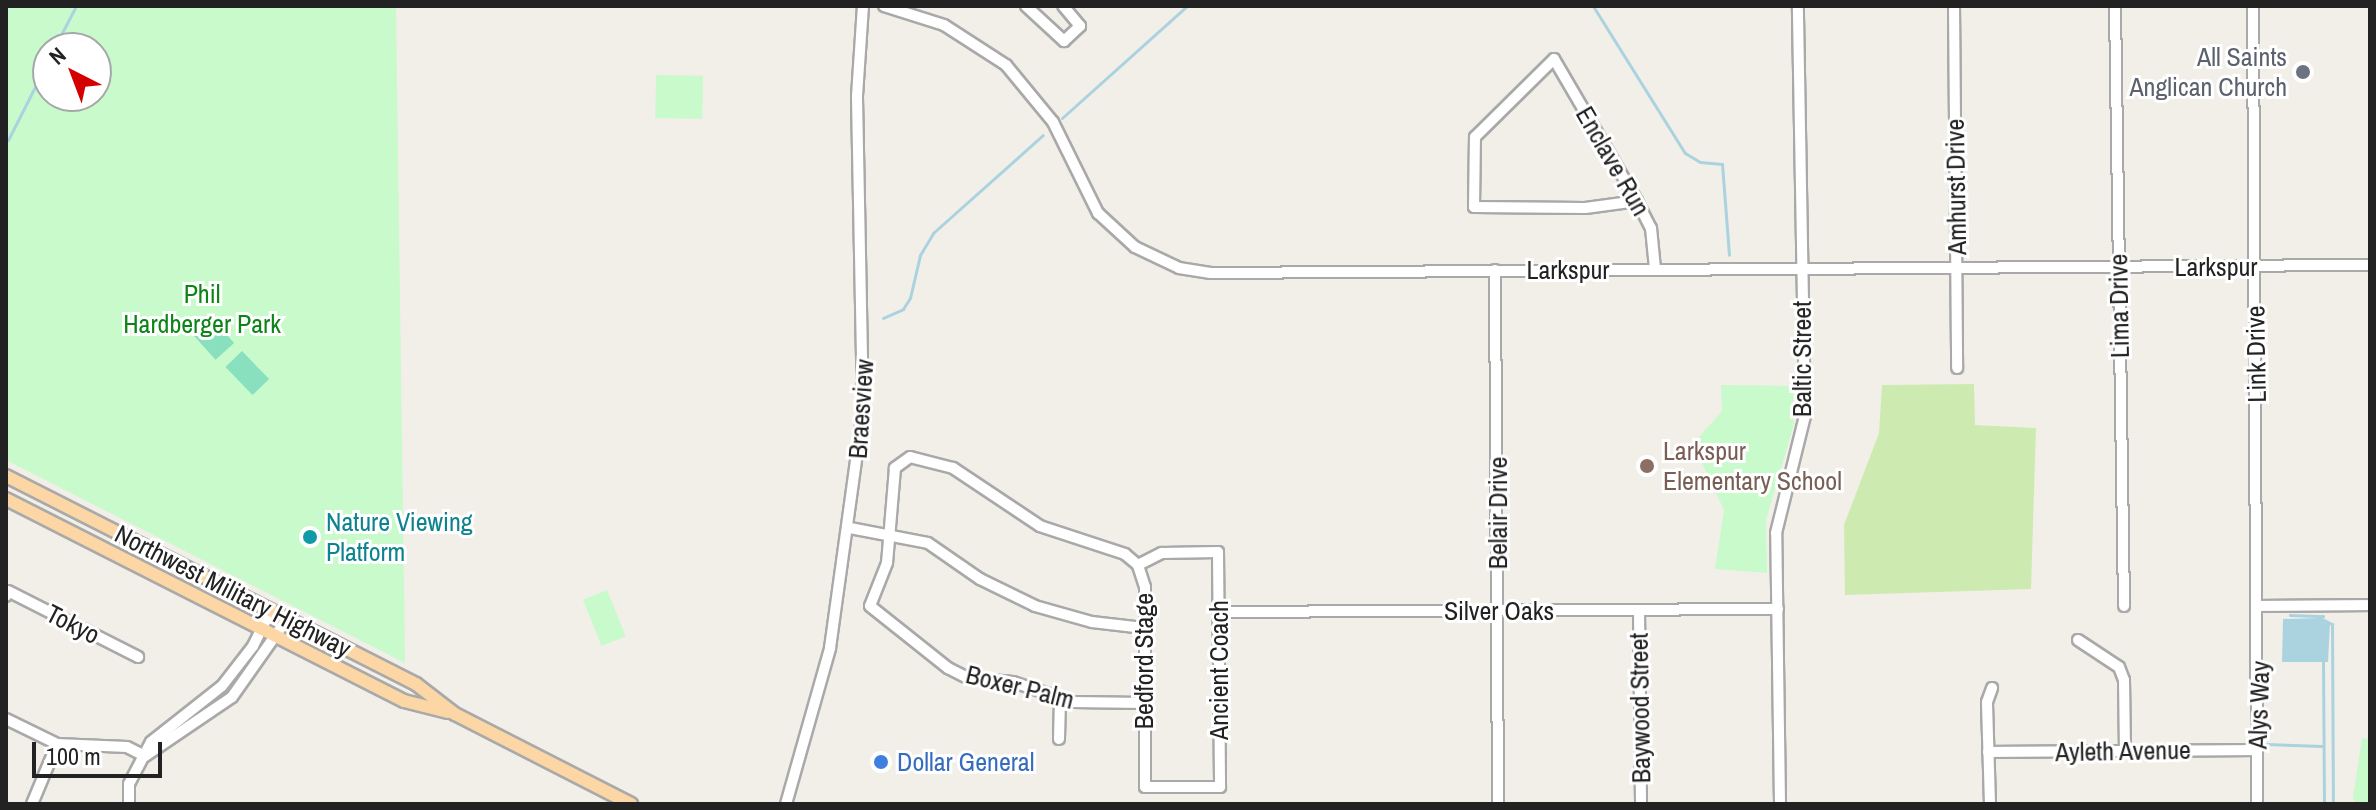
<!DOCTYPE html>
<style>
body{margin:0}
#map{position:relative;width:2376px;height:810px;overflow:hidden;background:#f2efe9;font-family:"Archivo Narrow",sans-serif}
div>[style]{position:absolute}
.grass>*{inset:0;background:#cdebb0}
.park>*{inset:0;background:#c8facc;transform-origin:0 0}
.pitch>*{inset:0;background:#88e0be;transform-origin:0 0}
.water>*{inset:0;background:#aad3df}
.stream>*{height:3px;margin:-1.5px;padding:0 1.5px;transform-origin:1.5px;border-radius:1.5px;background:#aad3df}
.roads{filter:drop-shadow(2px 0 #a9a9a9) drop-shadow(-2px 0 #a9a9a9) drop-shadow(0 2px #a9a9a9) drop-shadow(0 -2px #a9a9a9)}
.minor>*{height:10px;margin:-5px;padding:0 5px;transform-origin:5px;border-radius:5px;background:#fff}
.major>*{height:12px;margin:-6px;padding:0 6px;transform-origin:6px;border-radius:6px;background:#fcd6a4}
.dots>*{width:22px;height:22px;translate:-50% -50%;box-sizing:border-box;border:4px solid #fff;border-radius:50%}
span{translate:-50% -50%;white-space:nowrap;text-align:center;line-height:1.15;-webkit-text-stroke:6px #fff;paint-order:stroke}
.worship-label{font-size:26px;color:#5b616d}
.right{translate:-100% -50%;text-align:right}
.street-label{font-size:26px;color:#222}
.park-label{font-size:26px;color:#0c8416}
.education-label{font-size:26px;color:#785e54}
.left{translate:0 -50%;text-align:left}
.culture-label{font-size:26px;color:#0d838f}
.shop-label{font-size:26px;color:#366cbe}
.frame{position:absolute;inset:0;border:8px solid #222;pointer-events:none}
.north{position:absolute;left:32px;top:32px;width:80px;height:80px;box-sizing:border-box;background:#fff;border:2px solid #a7a7a7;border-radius:50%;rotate:318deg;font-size:22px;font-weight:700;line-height:32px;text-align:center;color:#222}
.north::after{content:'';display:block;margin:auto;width:28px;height:36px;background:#d40000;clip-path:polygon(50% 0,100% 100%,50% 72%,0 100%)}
.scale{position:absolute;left:32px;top:742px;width:130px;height:36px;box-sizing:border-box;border:4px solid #222;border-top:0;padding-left:10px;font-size:24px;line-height:28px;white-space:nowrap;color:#222;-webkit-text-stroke:6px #fff;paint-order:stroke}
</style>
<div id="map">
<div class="grass">
<i style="clip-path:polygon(1974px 384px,1975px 425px,2036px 428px,2031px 589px,1845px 595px,1844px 525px,1879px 433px,1882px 385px)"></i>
</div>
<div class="park">
<i style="clip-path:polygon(evenodd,6px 6px,396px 6px,405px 663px,6px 460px,6px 6px,48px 48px,96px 48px,96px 96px,48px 96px,48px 48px)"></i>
<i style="left:656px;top:75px;width:47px;height:43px;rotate:1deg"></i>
<i style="clip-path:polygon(1721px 385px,1793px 386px,1794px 424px,1766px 520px,1767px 573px,1715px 569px,1724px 510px,1693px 444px,1722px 411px)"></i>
<i style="left:607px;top:590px;width:50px;height:26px;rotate:68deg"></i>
<i style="clip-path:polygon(2362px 738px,2370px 739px,2370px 804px,2356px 804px,2353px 798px)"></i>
</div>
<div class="pitch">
<i style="left:208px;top:314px;width:39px;height:25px;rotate:48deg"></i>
<i style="left:242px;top:351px;width:39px;height:23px;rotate:46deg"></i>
</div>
<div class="water">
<i style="clip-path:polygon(2321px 618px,2330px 623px,2328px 662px,2282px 662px,2283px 619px)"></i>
</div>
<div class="stream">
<i style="left:1593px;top:6px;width:173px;rotate:58deg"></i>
<i style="left:1685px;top:153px;width:17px;rotate:31deg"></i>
<i style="left:1700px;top:162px;width:22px;rotate:5deg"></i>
<i style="left:1722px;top:164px;width:91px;rotate:85.6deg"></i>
<i style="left:54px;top:48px;width:47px;rotate:-62.4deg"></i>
<i style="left:1062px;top:118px;width:168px;rotate:-41.9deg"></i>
<i style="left:8px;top:140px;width:89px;rotate:-63.1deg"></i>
<i style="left:883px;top:318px;width:22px;rotate:-24deg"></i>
<i style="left:903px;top:309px;width:13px;rotate:-58deg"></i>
<i style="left:910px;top:298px;width:44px;rotate:-76.9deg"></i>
<i style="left:920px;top:255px;width:26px;rotate:-59deg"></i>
<i style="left:933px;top:233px;width:147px;rotate:-41.7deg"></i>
<i style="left:2290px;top:615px;width:33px;rotate:2deg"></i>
<i style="left:2323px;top:616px;width:5px;rotate:169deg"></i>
<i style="left:2318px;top:617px;width:16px;rotate:27deg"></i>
<i style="left:2332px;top:624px;width:180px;rotate:89.7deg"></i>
<i style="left:2323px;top:660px;width:144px;rotate:89.6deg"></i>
<i style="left:2266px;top:744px;width:56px;rotate:2deg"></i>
</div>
<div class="roads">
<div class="minor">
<i style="left:884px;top:6px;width:63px;rotate:17.6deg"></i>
<i style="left:944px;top:25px;width:74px;rotate:32.8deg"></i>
<i style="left:1006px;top:65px;width:74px;rotate:50.5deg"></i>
<i style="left:1053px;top:122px;width:102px;rotate:63.7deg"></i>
<i style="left:1098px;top:213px;width:50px;rotate:42.6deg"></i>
<i style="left:1135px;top:247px;width:49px;rotate:25.5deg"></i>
<i style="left:1179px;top:268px;width:32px;rotate:9deg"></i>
<i style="left:1211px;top:273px;width:1159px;rotate:-0.4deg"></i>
<i style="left:1026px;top:6px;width:52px;rotate:42.6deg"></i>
<i style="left:1064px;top:41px;width:22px;rotate:-43deg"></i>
<i style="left:1080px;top:26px;width:26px;rotate:-130deg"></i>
<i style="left:1954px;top:6px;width:362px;rotate:89.5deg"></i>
<i style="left:2115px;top:6px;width:600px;rotate:89.14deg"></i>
<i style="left:2253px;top:6px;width:798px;rotate:89.71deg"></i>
<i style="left:1637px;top:201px;width:52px;rotate:172.3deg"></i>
<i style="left:1585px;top:208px;width:111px;rotate:-179.5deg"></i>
<i style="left:1474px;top:207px;width:70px;rotate:-89.2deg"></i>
<i style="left:1475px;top:137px;width:111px;rotate:-44.6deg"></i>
<i style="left:1554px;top:59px;width:164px;rotate:59.7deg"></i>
<i style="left:1637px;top:201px;width:30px;rotate:63deg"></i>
<i style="left:1651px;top:228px;width:41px;rotate:84.4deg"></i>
<i style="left:1495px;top:270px;width:534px;rotate:89.68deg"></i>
<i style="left:850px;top:528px;width:79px;rotate:10.9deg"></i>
<i style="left:928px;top:543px;width:63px;rotate:34.7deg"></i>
<i style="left:980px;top:579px;width:61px;rotate:26.1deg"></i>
<i style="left:1035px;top:606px;width:59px;rotate:15.7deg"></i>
<i style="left:1092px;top:622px;width:52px;rotate:6.6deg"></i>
<i style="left:1138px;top:565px;width:27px;rotate:-27deg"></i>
<i style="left:1162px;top:553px;width:56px;rotate:-1deg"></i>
<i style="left:1218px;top:552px;width:235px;rotate:89.5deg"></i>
<i style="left:1220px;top:787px;width:75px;rotate:180deg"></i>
<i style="left:1145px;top:787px;width:200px;rotate:-90deg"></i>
<i style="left:1145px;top:587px;width:23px;rotate:-108deg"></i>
<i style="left:1138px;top:565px;width:17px;rotate:-140deg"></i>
<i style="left:1125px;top:554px;width:89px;rotate:-161.8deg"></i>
<i style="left:1040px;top:526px;width:105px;rotate:-146.3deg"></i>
<i style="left:953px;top:468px;width:44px;rotate:-165.7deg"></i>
<i style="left:910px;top:457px;width:19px;rotate:144deg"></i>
<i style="left:895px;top:468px;width:95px;rotate:94.8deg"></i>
<i style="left:887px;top:563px;width:46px;rotate:111.6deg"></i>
<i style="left:870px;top:606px;width:100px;rotate:38.5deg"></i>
<i style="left:948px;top:668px;width:22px;rotate:27deg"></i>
<i style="left:968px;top:678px;width:45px;rotate:5.1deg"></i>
<i style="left:1013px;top:682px;width:63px;rotate:18.4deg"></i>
<i style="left:1073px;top:702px;width:71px;rotate:0.8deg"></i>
<i style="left:6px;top:596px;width:5px;rotate:-68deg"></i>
<i style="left:8px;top:591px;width:146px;rotate:26.9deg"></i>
<i style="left:2260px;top:606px;width:110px;rotate:-0.5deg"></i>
<i style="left:1639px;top:611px;width:193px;rotate:89.4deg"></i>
<i style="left:1219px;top:612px;width:559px;rotate:-0.31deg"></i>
<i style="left:2078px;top:640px;width:49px;rotate:33.4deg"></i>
<i style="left:2119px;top:667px;width:14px;rotate:69deg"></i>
<i style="left:2124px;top:680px;width:70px;rotate:89.2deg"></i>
<i style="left:6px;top:719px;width:57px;rotate:26.1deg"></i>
<i style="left:57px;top:744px;width:70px;rotate:2.5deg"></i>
<i style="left:127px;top:747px;width:20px;rotate:27deg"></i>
<i style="left:1059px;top:739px;width:40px;rotate:-88.6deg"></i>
<i style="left:1988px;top:752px;width:269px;rotate:-0.4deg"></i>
<i style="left:145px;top:756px;width:105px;rotate:-34.1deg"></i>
<i style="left:232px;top:697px;width:95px;rotate:-54.8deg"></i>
<i style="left:32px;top:804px;width:65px;rotate:-67.4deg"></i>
<i style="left:129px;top:804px;width:20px;rotate:-90deg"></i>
<i style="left:129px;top:784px;width:47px;rotate:-62.4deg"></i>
<i style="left:151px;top:742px;width:90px;rotate:-38.3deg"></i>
<i style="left:222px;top:686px;width:51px;rotate:-52.2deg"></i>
<i style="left:253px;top:646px;width:40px;rotate:-63.4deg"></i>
<i style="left:786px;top:804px;width:162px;rotate:-74.2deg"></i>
<i style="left:830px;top:648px;width:240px;rotate:-82.1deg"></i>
<i style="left:863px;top:410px;width:314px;rotate:-91.1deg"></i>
<i style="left:857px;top:96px;width:90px;rotate:-86.2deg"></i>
<i style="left:1780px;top:804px;width:271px;rotate:-90.8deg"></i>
<i style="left:1776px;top:533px;width:121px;rotate:-76.1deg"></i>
<i style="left:1805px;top:416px;width:410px;rotate:-91deg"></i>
<i style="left:1990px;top:804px;width:102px;rotate:-91.7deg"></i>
<i style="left:1987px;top:702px;width:15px;rotate:-70deg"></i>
</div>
<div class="major">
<i style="left:6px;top:476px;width:460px;rotate:26.9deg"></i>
<i style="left:416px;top:684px;width:49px;rotate:37.6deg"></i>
<i style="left:455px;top:714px;width:198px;rotate:27.1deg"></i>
<i style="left:6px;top:499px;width:446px;rotate:26.9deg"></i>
<i style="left:404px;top:701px;width:45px;rotate:14deg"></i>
</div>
</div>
<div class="dots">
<i style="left:2303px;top:72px;background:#6b7280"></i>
<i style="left:1647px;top:466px;background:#8d6e63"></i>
<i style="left:310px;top:537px;background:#0f9aa8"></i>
<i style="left:881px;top:762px;background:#3f7fe0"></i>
</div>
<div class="worship-label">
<span class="right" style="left:2287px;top:72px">All Saints<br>Anglican Church</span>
</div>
<div class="street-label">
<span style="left:1613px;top:161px;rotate:60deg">Enclave Run</span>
<span style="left:1956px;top:187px;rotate:-91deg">Amhurst Drive</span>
<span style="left:2216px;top:267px">Larkspur</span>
<span style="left:1568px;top:270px">Larkspur</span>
<span style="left:2119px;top:306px;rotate:-91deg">Lima Drive</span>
<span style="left:2256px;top:354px;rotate:-91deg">Link Drive</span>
<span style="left:1802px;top:359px;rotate:-90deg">Baltic Street</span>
<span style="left:861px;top:409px;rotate:-86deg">Braesview</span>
<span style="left:1498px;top:513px;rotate:-90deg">Belair Drive</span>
<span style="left:233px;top:591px;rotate:27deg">Northwest Military Highway</span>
<span style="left:1499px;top:611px">Silver Oaks</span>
<span style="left:73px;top:624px;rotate:27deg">Tokyo</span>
<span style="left:1144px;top:661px;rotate:-90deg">Bedford Stage</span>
<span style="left:1219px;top:670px;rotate:-90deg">Ancient Coach</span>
<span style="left:1020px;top:687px;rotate:14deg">Boxer Palm</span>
<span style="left:2259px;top:705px;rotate:-88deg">Alys Way</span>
<span style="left:1640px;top:708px;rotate:-91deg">Baywood Street</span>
<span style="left:2123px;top:751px;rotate:-1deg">Ayleth Avenue</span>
</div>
<div class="park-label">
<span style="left:202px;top:309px">Phil<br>Hardberger Park</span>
</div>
<div class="education-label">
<span class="left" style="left:1663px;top:466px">Larkspur<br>Elementary School</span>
</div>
<div class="culture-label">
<span class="left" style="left:326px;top:537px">Nature Viewing<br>Platform</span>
</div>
<div class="shop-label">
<span class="left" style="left:897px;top:762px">Dollar General</span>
</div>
<div class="frame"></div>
<div class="north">N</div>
<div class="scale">100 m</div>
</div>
